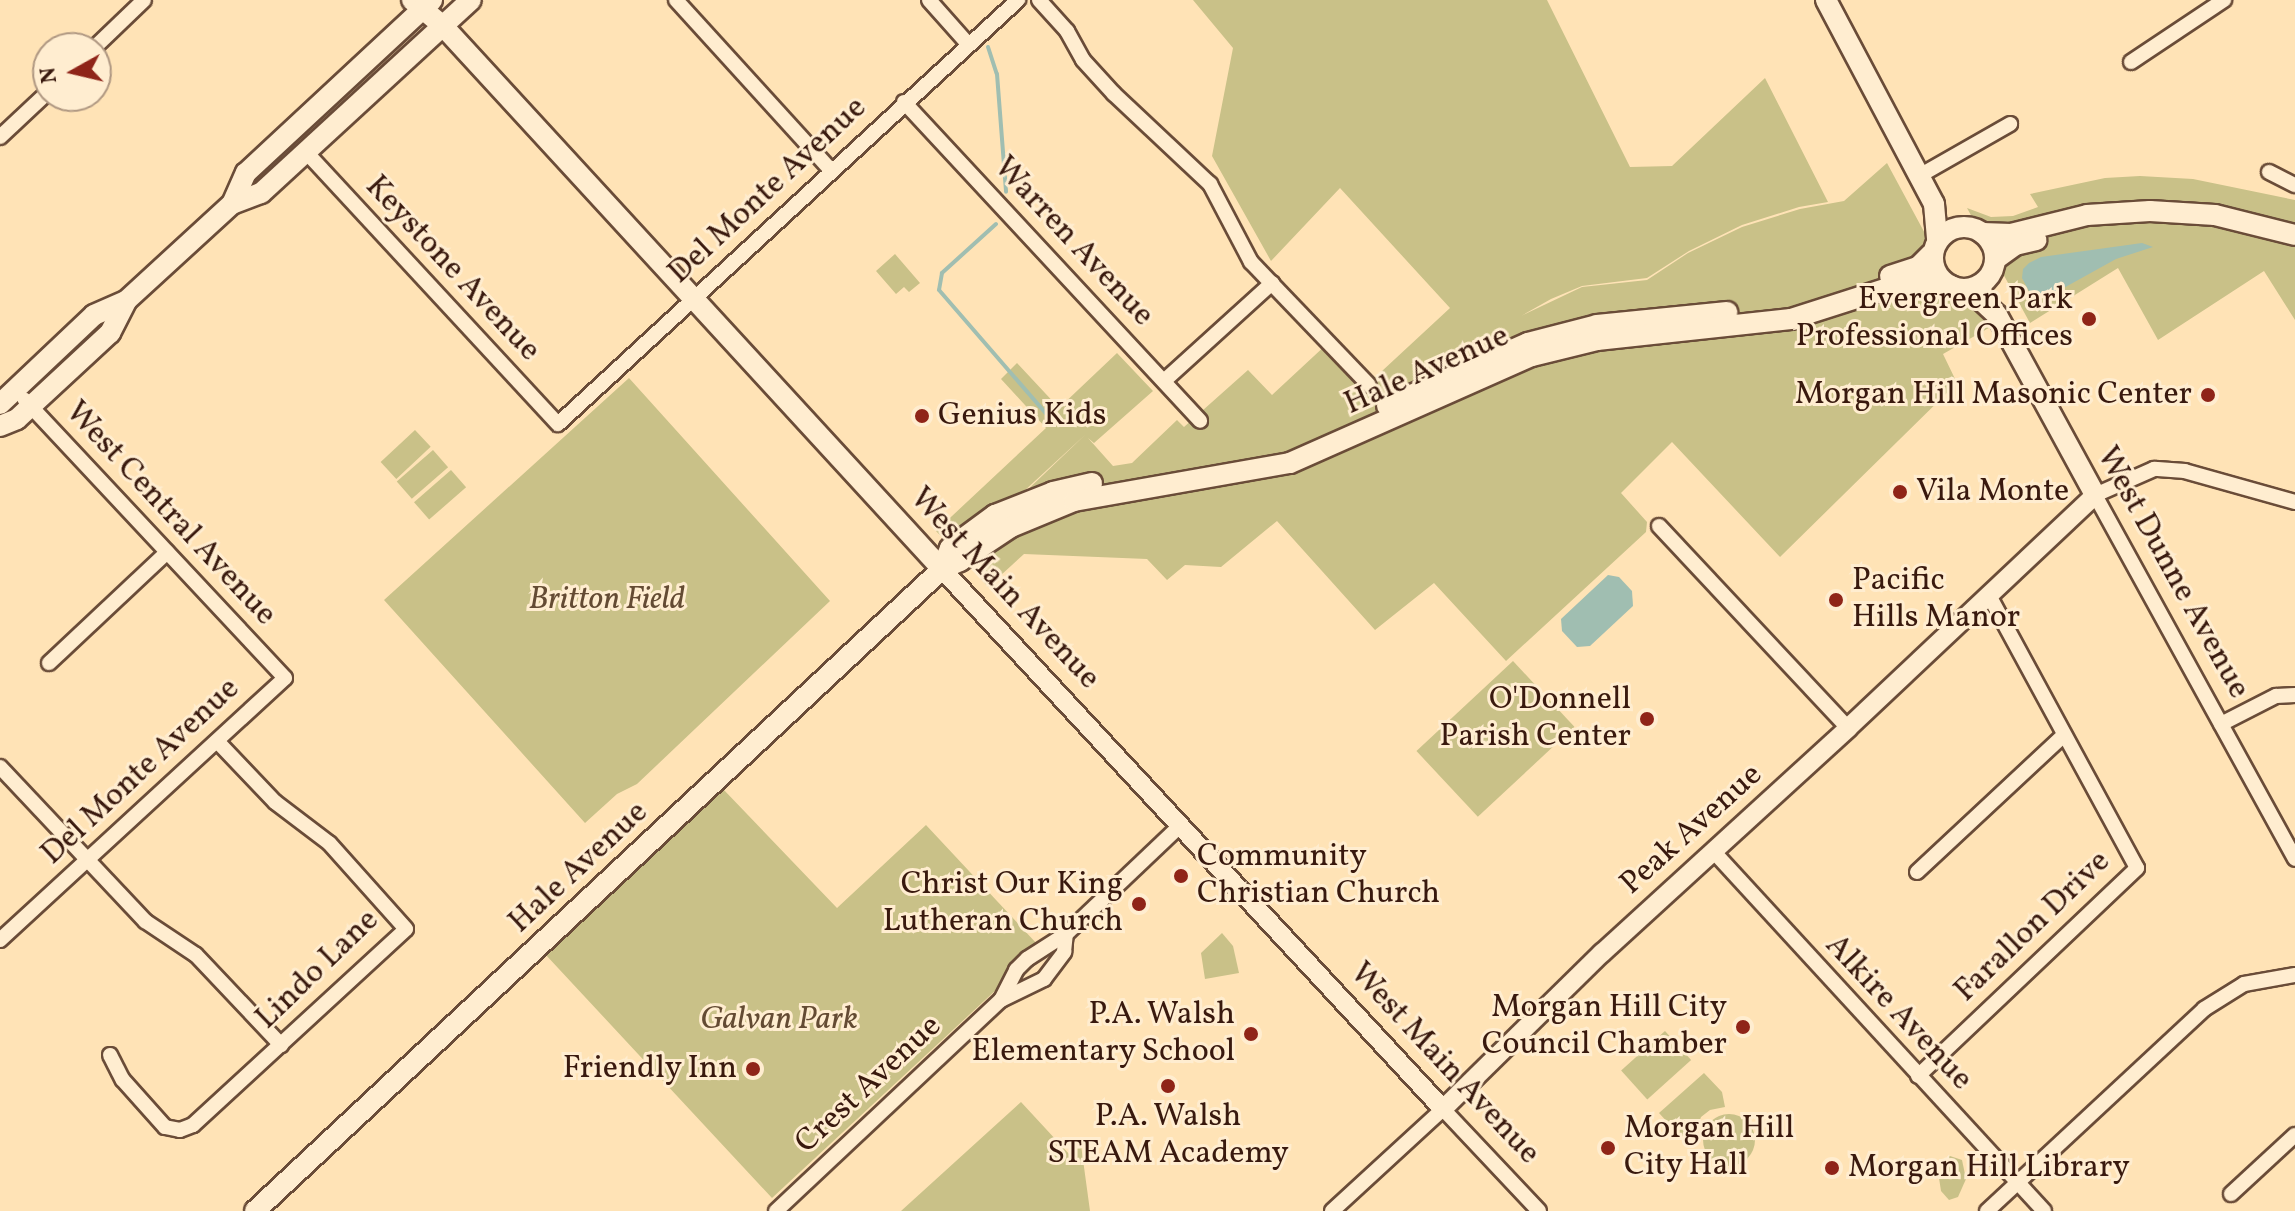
<!DOCTYPE html>
<style>
body{margin:0}
#map{position:relative;width:2295px;height:1211px;overflow:hidden;background:#ffe3b6;font-family:Vollkorn,serif}
div>[style]{position:absolute}
.green>*{inset:0;background:#c9c188;transform-origin:0 0}
.round{border-radius:50%}
.water>*{inset:0;background:#a0beb1}
.stream>*{height:4px;margin:-2px;padding:0 2px;transform-origin:2px;border-radius:2px;background:#a0beb1}
.roads{filter:drop-shadow(2px 0 #6a4c38) drop-shadow(-2px 0 #6a4c38) drop-shadow(0 2px #6a4c38) drop-shadow(0 -2px #6a4c38)}
.minor>*{height:14px;margin:-7px;padding:0 7px;transform-origin:7px;border-radius:7px;background:#ffedd0}
.tertiary>*{height:18px;margin:-9px;padding:0 9px;transform-origin:9px;border-radius:9px;background:#ffedd0}
.secondary>*{height:20px;margin:-10px;padding:0 10px;transform-origin:10px;border-radius:10px;background:#ffedd0}
.secondary>.ring{margin:-10px;padding:0;box-sizing:content-box;background:none;border:20px solid #ffedd0;border-radius:50%}
.dots>*{width:22px;height:22px;translate:-50% -50%;box-sizing:border-box;border:4px solid #ffedd0;border-radius:50%}
span{translate:-50% -50%;white-space:nowrap;text-align:center;line-height:1.15;-webkit-text-stroke:6px #ffedd0;paint-order:stroke}
.street-label{font-size:32px;color:#39190e}
.poi-label{font-size:32px;color:#39190e}
.right{translate:-100% -50%;text-align:right}
.left{translate:0 -50%;text-align:left}
.park-label{font-size:32px;color:#644b33;font-style:italic}
.north{position:absolute;left:32px;top:32px;width:80px;height:80px;box-sizing:border-box;background:#ffedd0;border:2px solid #b09882;border-radius:50%;rotate:262deg;font-size:22px;font-weight:700;line-height:32px;text-align:center;color:#39190e}
.north::after{content:'';display:block;margin:auto;width:28px;height:36px;background:#8f2418;clip-path:polygon(50% 0,100% 100%,50% 72%,0 100%)}
</style>
<div id="map">
<div class="green">
<i style="clip-path:polygon(1193px 0,1547px 0,1630px 167px,1672px 166px,1765px 78px,1828px 202px,1799px 207px,1742px 225px,1689px 251px,1647px 278px,1582px 286px,1551px 299px,1521px 316px,1582px 287px,1647px 280px,1688px 253px,1742px 227px,1800px 209px,1844px 201px,1887px 163px,1963px 304px,1981px 301px,1994px 325px,1943px 354px,1957px 383px,1780px 557px,1672px 442px,1621px 493px,1647px 522px,1646px 532px,1506px 661px,1434px 583px,1375px 630px,1277px 521px,1221px 567px,1185px 565px,1167px 580px,1147px 559px,1024px 554px,988px 587px,959px 555px,1086px 434px,957px 553px,936px 531px,1046px 428px,1001px 379px,1017px 363px,1059px 408px,1117px 353px,1153px 391px,1094px 443px,1088px 438px,1113px 466px,1132px 463px,1177px 420px,1184px 427px,1248px 370px,1272px 395px,1328px 343px,1368px 384px,1450px 308px,1340px 188px,1271px 261px,1212px 156px,1233px 48px)"></i>
<i style="clip-path:polygon(2140px 176px,2193px 179px,2295px 200px,2295px 320px,2264px 271px,2158px 340px,2118px 268px,2030px 323px,1967px 208px,1991px 217px,2013px 216px,2038px 207px,2030px 194px,2105px 178px)"></i>
<i style="clip-path:polygon(895px 254px,920px 283px,909px 292px,904px 287px,896px 294px,876px 271px)"></i>
<i style="clip-path:polygon(629px 378px,830px 601px,637px 784px,617px 794px,585px 823px,384px 600px)"></i>
<i style="left:415px;top:430px;width:23px;height:47px;rotate:47deg"></i>
<i style="left:433px;top:450px;width:23px;height:48px;rotate:49deg"></i>
<i style="left:451px;top:470px;width:23px;height:49px;rotate:49deg"></i>
<i style="left:1513px;top:661px;width:90px;height:132px;rotate:47deg"></i>
<i style="clip-path:polygon(723px 789px,837px 908px,926px 825px,1038px 945px,997px 989px,772px 1198px,545px 954px)"></i>
<i style="clip-path:polygon(1222px 933px,1233px 946px,1239px 973px,1205px 979px,1201px 953px)"></i>
<i style="left:1665px;top:1031px;width:39px;height:59px;rotate:48deg"></i>
<i style="clip-path:polygon(1704px 1073px,1722px 1092px,1725px 1107px,1710px 1110px,1701px 1117px,1694px 1137px,1680px 1136px,1659px 1113px)"></i>
<i style="clip-path:polygon(1021px 1102px,1070px 1155px,1081px 1145px,1090px 1211px,901px 1211px)"></i>
<i class="round" style="left:1703px;top:1114px;width:52px;height:52px"></i>
<i style="clip-path:polygon(1950px 1156px,1962px 1160px,1966px 1179px,1958px 1197px,1949px 1200px,1941px 1191px,1939px 1178px,1945px 1159px)"></i>
</div>
<div class="water">
<i style="clip-path:polygon(2142px 243px,2153px 247px,2116px 259px,2051px 295px,2039px 297px,2030px 293px,2022px 278px,2023px 269px,2029px 263px,2041px 257px)"></i>
<i style="clip-path:polygon(1608px 575px,1619px 577px,1632px 591px,1633px 606px,1590px 646px,1577px 647px,1562px 631px,1561px 619px)"></i>
</div>
<div class="stream">
<i style="left:988px;top:47px;width:28px;rotate:72deg"></i>
<i style="left:997px;top:74px;width:118px;rotate:85.6deg"></i>
<i style="left:996px;top:224px;width:73px;rotate:137.8deg"></i>
<i style="left:942px;top:273px;width:17px;rotate:100deg"></i>
<i style="left:939px;top:290px;width:168px;rotate:49.1deg"></i>
</div>
<div class="roads">
<div class="minor">
<i style="left:676px;top:0;width:229px;rotate:47.7deg"></i>
<i style="left:929px;top:0;width:60px;rotate:48.4deg"></i>
<i style="left:1039px;top:0;width:42px;rotate:47.9deg"></i>
<i style="left:1067px;top:31px;width:33px;rotate:61deg"></i>
<i style="left:1083px;top:60px;width:46px;rotate:47.6deg"></i>
<i style="left:1114px;top:94px;width:132px;rotate:43.2deg"></i>
<i style="left:1210px;top:184px;width:88px;rotate:62.3deg"></i>
<i style="left:1251px;top:262px;width:170px;rotate:46.2deg"></i>
<i style="left:94px;top:48px;width:69px;rotate:-43.8deg"></i>
<i style="left:2131px;top:62px;width:112px;rotate:-33.7deg"></i>
<i style="left:904px;top:102px;width:435px;rotate:47.1deg"></i>
<i style="left:0;top:137px;width:66px;rotate:-43.2deg"></i>
<i style="left:305px;top:151px;width:372px;rotate:47.2deg"></i>
<i style="left:558px;top:424px;width:626px;rotate:-42.67deg"></i>
<i style="left:2269px;top:172px;width:29px;rotate:27deg"></i>
<i style="left:1919px;top:176px;width:105px;rotate:-29.7deg"></i>
<i style="left:1164px;top:381px;width:146px;rotate:-42.2deg"></i>
<i style="left:2295px;top:502px;width:114px;rotate:-164.3deg"></i>
<i style="left:2185px;top:471px;width:31px;rotate:-176deg"></i>
<i style="left:2154px;top:469px;width:64px;rotate:156.2deg"></i>
<i style="left:2095px;top:495px;width:415px;rotate:61.2deg"></i>
<i style="left:1659px;top:526px;width:277px;rotate:46.9deg"></i>
<i style="left:49px;top:663px;width:162px;rotate:-43.2deg"></i>
<i style="left:2221px;top:724px;width:62px;rotate:-27deg"></i>
<i style="left:2276px;top:696px;width:19px;rotate:-3deg"></i>
<i style="left:0;top:767px;width:212px;rotate:46.7deg"></i>
<i style="left:145px;top:921px;width:61px;rotate:33.7deg"></i>
<i style="left:196px;top:955px;width:124px;rotate:46.6deg"></i>
<i style="left:1713px;top:851px;width:489px;rotate:47.4deg"></i>
<i style="left:1917px;top:872px;width:200px;rotate:-43deg"></i>
<i style="left:0;top:940px;width:387px;rotate:-42.6deg"></i>
<i style="left:285px;top:678px;width:381px;rotate:-133.1deg"></i>
<i style="left:1001px;top:1000px;width:34px;rotate:-63deg"></i>
<i style="left:1016px;top:970px;width:16px;rotate:-45deg"></i>
<i style="left:1027px;top:959px;width:46px;rotate:-32.7deg"></i>
<i style="left:1066px;top:934px;width:158px;rotate:-43.5deg"></i>
<i style="left:110px;top:1055px;width:28px;rotate:63deg"></i>
<i style="left:123px;top:1080px;width:63px;rotate:48.2deg"></i>
<i style="left:165px;top:1127px;width:15px;rotate:11deg"></i>
<i style="left:180px;top:1130px;width:14px;rotate:-21deg"></i>
<i style="left:193px;top:1125px;width:289px;rotate:-42.6deg"></i>
<i style="left:406px;top:929px;width:115px;rotate:-131.8deg"></i>
<i style="left:329px;top:843px;width:68px;rotate:-142.8deg"></i>
<i style="left:275px;top:802px;width:84px;rotate:-133.6deg"></i>
<i style="left:1918px;top:1076px;width:302px;rotate:-43.5deg"></i>
<i style="left:2137px;top:868px;width:311px;rotate:-118.5deg"></i>
<i style="left:2231px;top:1194px;width:87px;rotate:-42.7deg"></i>
<i style="left:776px;top:1211px;width:308px;rotate:-43.2deg"></i>
<i style="left:1001px;top:1000px;width:48px;rotate:-26deg"></i>
<i style="left:1044px;top:979px;width:34px;rotate:-53deg"></i>
<i style="left:1064px;top:952px;width:18px;rotate:-84deg"></i>
<i style="left:1332px;top:1211px;width:151px;rotate:-42.6deg"></i>
<i style="left:1443px;top:1109px;width:140px;rotate:46.7deg"></i>
<i style="left:1987px;top:1211px;width:296px;rotate:-42.9deg"></i>
<i style="left:2204px;top:1009px;width:47px;rotate:-32deg"></i>
<i style="left:2244px;top:984px;width:52px;rotate:-10deg"></i>
</div>
<div class="tertiary">
<i style="left:942px;top:569px;width:737px;rotate:47.15deg"></i>
<i style="left:1443px;top:1109px;width:223px;rotate:-44.5deg"></i>
<i style="left:1602px;top:953px;width:333px;rotate:-42.4deg"></i>
<i style="left:1848px;top:728px;width:340px;rotate:-43.3deg"></i>
</div>
<div class="secondary">
<i style="left:412px;top:0;width:40px;rotate:40deg"></i>
<i style="left:443px;top:26px;width:737px;rotate:47.42deg"></i>
<i style="left:1826px;top:0;width:231px;rotate:62.1deg"></i>
<i style="left:1934px;top:204px;width:37px;rotate:85deg"></i>
<i style="left:232px;top:204px;width:34px;rotate:-66deg"></i>
<i style="left:246px;top:173px;width:254px;rotate:-42.9deg"></i>
<i class="ring" style="left:1933px;top:227px;width:42px;height:42px"></i>
<i style="left:1982px;top:233px;width:29px;rotate:2deg"></i>
<i style="left:2011px;top:234px;width:78px;rotate:-14deg"></i>
<i style="left:2087px;top:215px;width:63px;rotate:-3.6deg"></i>
<i style="left:2150px;top:211px;width:65px;rotate:3.5deg"></i>
<i style="left:2215px;top:215px;width:82px;rotate:14deg"></i>
<i style="left:1996px;top:259px;width:24px;rotate:-36deg"></i>
<i style="left:2015px;top:245px;width:22px;rotate:-13deg"></i>
<i style="left:1890px;top:276px;width:29px;rotate:-18deg"></i>
<i style="left:1918px;top:267px;width:18px;rotate:-45deg"></i>
<i style="left:1969px;top:289px;width:38px;rotate:43deg"></i>
<i style="left:1997px;top:315px;width:205px;rotate:61.4deg"></i>
<i style="left:0;top:404px;width:129px;rotate:-43.4deg"></i>
<i style="left:94px;top:315px;width:35px;rotate:-24deg"></i>
<i style="left:126px;top:301px;width:144px;rotate:-42.5deg"></i>
<i style="left:232px;top:204px;width:31px;rotate:-21deg"></i>
<i style="left:261px;top:193px;width:285px;rotate:-42.6deg"></i>
<i style="left:1387px;top:406px;width:154px;rotate:-24.1deg"></i>
<i style="left:1528px;top:343px;width:71px;rotate:-14.6deg"></i>
<i style="left:1597px;top:325px;width:131px;rotate:-5.7deg"></i>
<i style="left:0;top:426px;width:18px;rotate:-22deg"></i>
<i style="left:17px;top:419px;width:127px;rotate:-42.8deg"></i>
<i style="left:110px;top:333px;width:36px;rotate:-63deg"></i>
<i style="left:942px;top:569px;width:22px;rotate:-69deg"></i>
<i style="left:950px;top:548px;width:56px;rotate:-36.3deg"></i>
<i style="left:995px;top:515px;width:62px;rotate:-21.6deg"></i>
<i style="left:1053px;top:492px;width:40px;rotate:-13deg"></i>
<i style="left:255px;top:1211px;width:940px;rotate:-43.06deg"></i>
<i style="left:942px;top:569px;width:20px;rotate:-24deg"></i>
<i style="left:960px;top:561px;width:61px;rotate:-33.7deg"></i>
<i style="left:1011px;top:527px;width:68px;rotate:-22.4deg"></i>
<i style="left:1074px;top:501px;width:219px;rotate:-10deg"></i>
<i style="left:1290px;top:463px;width:265px;rotate:-23.9deg"></i>
<i style="left:1532px;top:356px;width:67px;rotate:-13.8deg"></i>
<i style="left:1597px;top:340px;width:195px;rotate:-6.2deg"></i>
<i style="left:1791px;top:319px;width:119px;rotate:-17.7deg"></i>
<i style="left:1904px;top:283px;width:19px;rotate:-6deg"></i>
<i style="left:1923px;top:281px;width:29px;rotate:10deg"></i>
</div>
</div>
<div class="dots">
<i style="left:2089px;top:319px;background:#8f2418"></i>
<i style="left:2208px;top:395px;background:#8f2418"></i>
<i style="left:922px;top:416px;background:#8f2418"></i>
<i style="left:1900px;top:492px;background:#8f2418"></i>
<i style="left:1836px;top:600px;background:#8f2418"></i>
<i style="left:1647px;top:719px;background:#8f2418"></i>
<i style="left:1181px;top:876px;background:#8f2418"></i>
<i style="left:1139px;top:904px;background:#8f2418"></i>
<i style="left:1743px;top:1027px;background:#8f2418"></i>
<i style="left:1251px;top:1034px;background:#8f2418"></i>
<i style="left:753px;top:1069px;background:#8f2418"></i>
<i style="left:1168px;top:1086px;background:#8f2418"></i>
<i style="left:1608px;top:1148px;background:#8f2418"></i>
<i style="left:1832px;top:1168px;background:#8f2418"></i>
</div>
<div class="street-label">
<span style="left:768px;top:191px;rotate:-43deg">Del Monte Avenue</span>
<span style="left:1073px;top:242px;rotate:47deg">Warren Avenue</span>
<span style="left:452px;top:269px;rotate:47deg">Keystone Avenue</span>
<span style="left:1427px;top:371px;rotate:-24deg">Hale Avenue</span>
<span style="left:170px;top:514px;rotate:47deg">West Central Avenue</span>
<span style="left:2172px;top:573px;rotate:61deg">West Dunne Avenue</span>
<span style="left:1004px;top:589px;rotate:47deg">West Main Avenue</span>
<span style="left:141px;top:772px;rotate:-43deg">Del Monte Avenue</span>
<span style="left:1692px;top:830px;rotate:-42deg">Peak Avenue</span>
<span style="left:579px;top:868px;rotate:-43deg">Hale Avenue</span>
<span style="left:2033px;top:927px;rotate:-44deg">Farallon Drive</span>
<span style="left:318px;top:970px;rotate:-44deg">Lindo Lane</span>
<span style="left:1898px;top:1013px;rotate:47deg">Alkire Avenue</span>
<span style="left:1444px;top:1064px;rotate:47deg">West Main Avenue</span>
<span style="left:869px;top:1085px;rotate:-43deg">Crest Avenue</span>
</div>
<div class="poi-label">
<span class="right" style="left:2073px;top:319px">Evergreen Park<br>Professional Offices</span>
<span class="right" style="left:2192px;top:395px">Morgan Hill Masonic Center</span>
<span class="left" style="left:938px;top:416px">Genius Kids</span>
<span class="left" style="left:1916px;top:492px">Vila Monte</span>
<span class="left" style="left:1852px;top:600px">Pacific<br>Hills Manor</span>
<span class="right" style="left:1631px;top:719px">O'Donnell<br>Parish Center</span>
<span class="left" style="left:1197px;top:876px">Community<br>Christian Church</span>
<span class="right" style="left:1123px;top:904px">Christ Our King<br>Lutheran Church</span>
<span class="right" style="left:1727px;top:1027px">Morgan Hill City<br>Council Chamber</span>
<span class="right" style="left:1235px;top:1034px">P.A. Walsh<br>Elementary School</span>
<span class="right" style="left:737px;top:1069px">Friendly Inn</span>
<span style="left:1168px;top:1136px">P.A. Walsh<br>STEAM Academy</span>
<span class="left" style="left:1624px;top:1148px">Morgan Hill<br>City Hall</span>
<span class="left" style="left:1848px;top:1168px">Morgan Hill Library</span>
</div>
<div class="park-label">
<span style="left:607px;top:600px">Britton Field</span>
<span style="left:779px;top:1020px">Galvan Park</span>
</div>
<div class="north">N</div>
</div>
